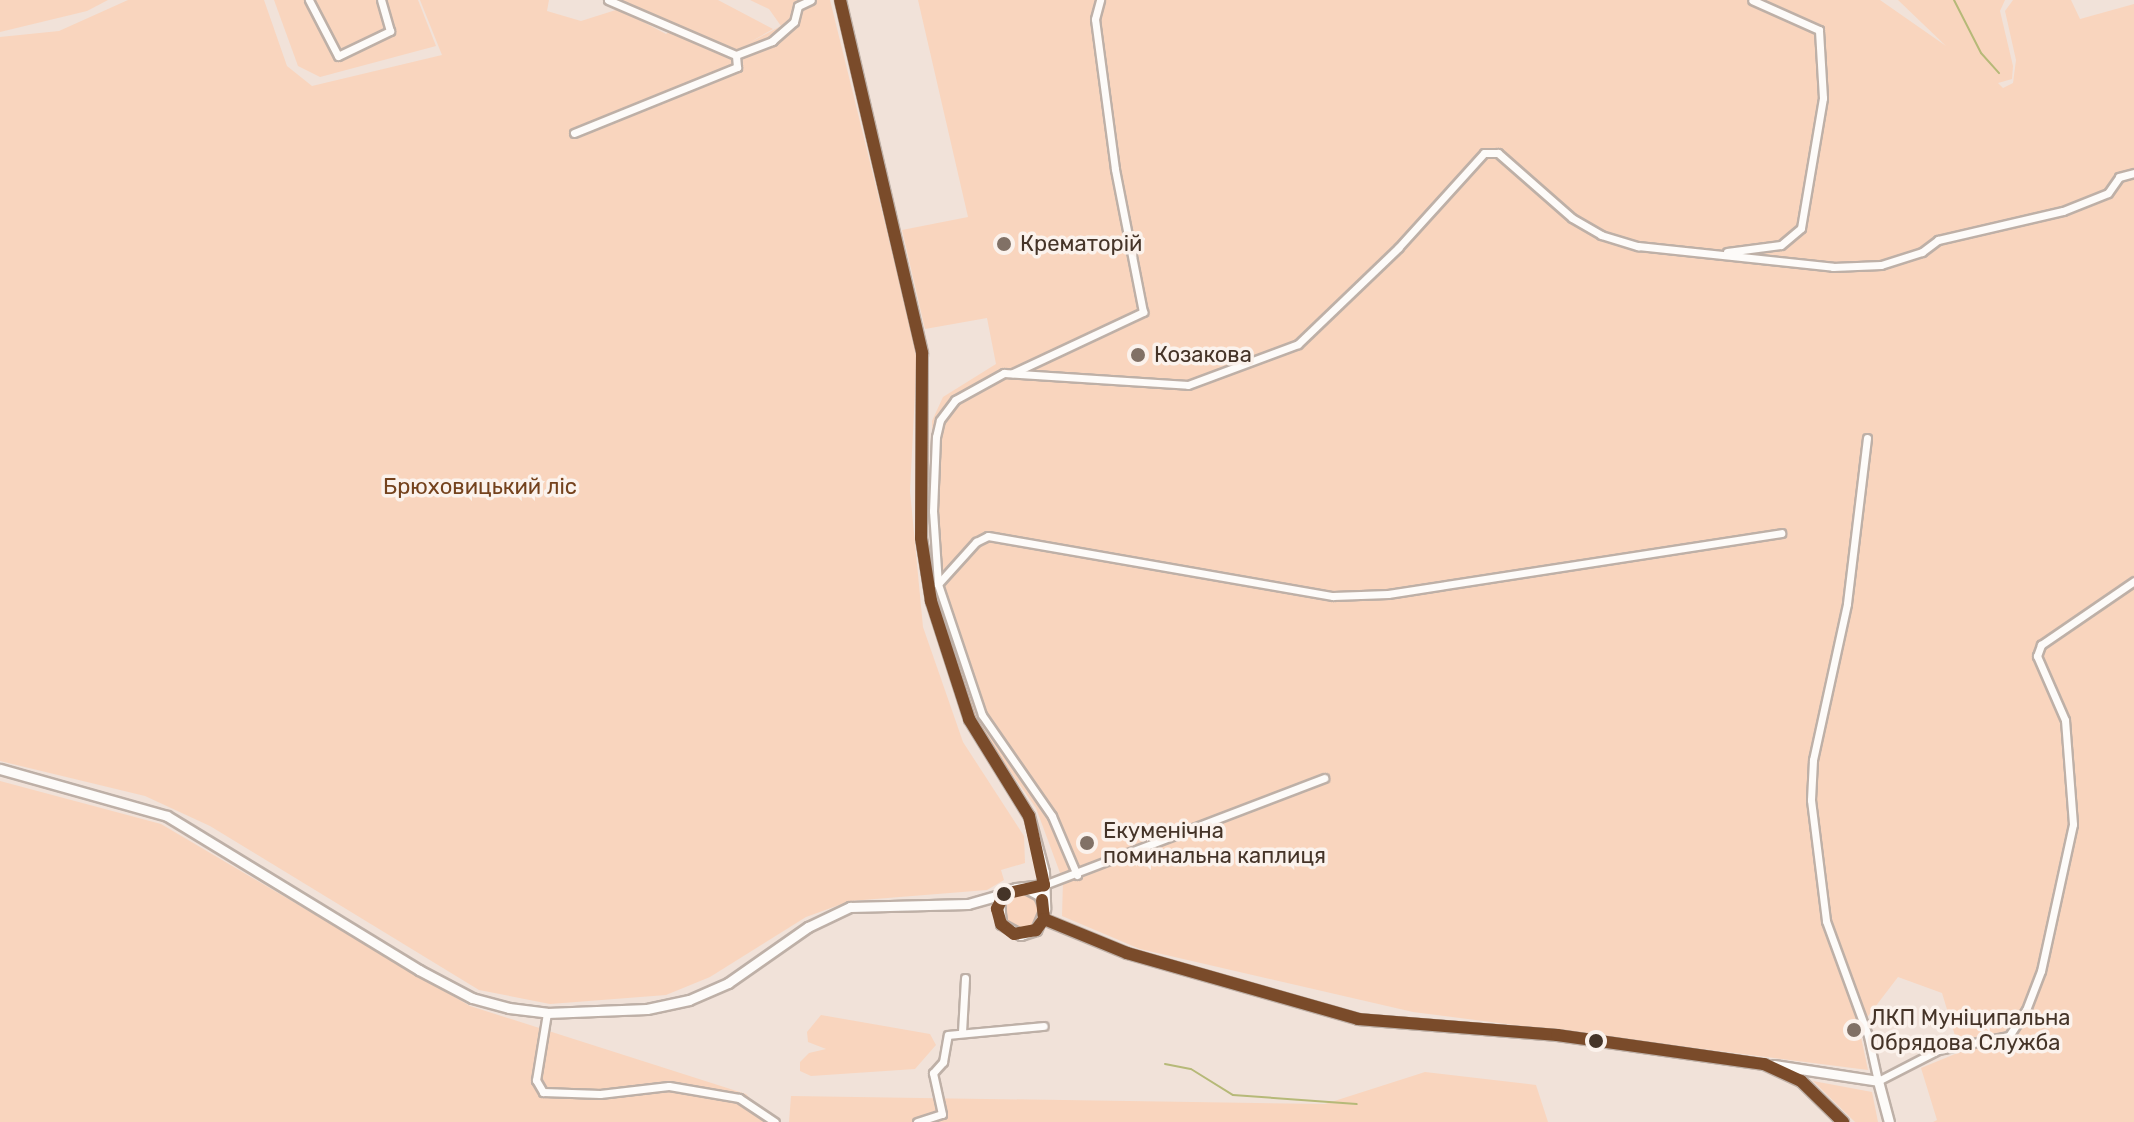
<!DOCTYPE html>
<meta charset="utf-8">
<style>
body{margin:0}
#map{position:relative;width:2134px;height:1122px;overflow:hidden;background:#f1e2d9;font-family:Rubik,sans-serif}
div>[style]{position:absolute}
.green>*{inset:0;background:#f9d5be}
.stream>*{height:2px;margin:-1px;padding:0 1px;transform-origin:1px;border-radius:1px;background:#b6b978}
.roads{filter:drop-shadow(2px 0 #beb0a7) drop-shadow(-2px 0 #beb0a7) drop-shadow(0 2px #beb0a7) drop-shadow(0 -2px #beb0a7)}
.minor>*{height:7px;margin:-3.5px;padding:0 3.5px;transform-origin:3.5px;border-radius:3.5px;background:#fdfbf9}
.tertiary>*{height:9px;margin:-4.5px;padding:0 4.5px;transform-origin:4.5px;border-radius:4.5px;background:#fdfbf9}
.bus-1>*{height:12px;margin:-6px;padding:0 6px;transform-origin:6px;border-radius:6px;background:#7a4b2a}
.dots>*{width:22px;height:22px;translate:-50% -50%;box-sizing:border-box;border:4px solid #fbf2ec;border-radius:50%}
span{translate:-50% -50%;white-space:nowrap;text-align:center;line-height:1.15;-webkit-text-stroke:7px #fbf2ec;paint-order:stroke}
.poi-label{font-size:22px;color:#453428}
.left{translate:0 -50%;text-align:left}
.park-label{font-size:22px;color:#74421d}
</style>
<div id="map">
<div class="green">
<i style="clip-path:polygon(0 0,108px 0,87px 11px,0 32px)"></i>
<i style="clip-path:polygon(128px 0,264px 0,287px 66px,312px 86px,442px 55px,420px 0,549px 0,547px 11px,581px 21px,619px 9px,666px 34px,678px 26px,613px 0,718px 0,773px 29px,747px 44px,781px 26px,769px 9px,750px 0,830px 0,917px 353px,910px 491px,923px 627px,963px 742px,1024px 836px,1025px 863px,1001px 870px,1004px 880px,987px 890px,850px 901px,806px 917px,710px 977px,666px 995px,550px 1004px,479px 990px,210px 826px,145px 796px,0 761px,0 37px,59px 31px)"></i>
<i style="clip-path:polygon(274px 0,418px 0,436px 46px,320px 77px,298px 66px)"></i>
<i style="clip-path:polygon(918px 0,1880px 0,1946px 46px,1898px 0,2005px 0,2000px 11px,2013px 66px,2012px 79px,1998px 83px,2003px 88px,2013px 83px,2016px 60px,2005px 11px,2013px 0,2071px 0,2080px 19px,2134px 4px,2134px 1122px,1933px 1122px,1937px 1120px,1921px 1068px,1960px 1052px,1942px 993px,1898px 977px,1859px 1028px,1868px 1070px,1413px 1012px,1140px 949px,1062px 916px,1063px 881px,1036px 808px,972px 717px,935px 596px,932px 421px,943px 397px,996px 364px,987px 318px,925px 329px,902px 230px,968px 217px)"></i>
<i style="clip-path:polygon(0 781px,161px 824px,470px 1006px,746px 1094px,771px 1122px,0 1122px)"></i>
<i style="clip-path:polygon(1010px 890px,1033px 890px,1045px 909px,1029px 934px,1006px 930px,999px 901px)"></i>
<i style="clip-path:polygon(821px 1015px,930px 1034px,936px 1045px,915px 1069px,811px 1076px,800px 1071px,800px 1062px,809px 1053px,826px 1049px,808px 1042px,807px 1032px)"></i>
<i style="clip-path:polygon(1425px 1072px,1536px 1085px,1548px 1122px,789px 1122px,791px 1096px,1325px 1104px)"></i>
<i style="clip-path:polygon(1813px 1081px,1872px 1092px,1878px 1122px,1855px 1122px)"></i>
</div>
<div class="stream">
<i style="left:1954px;top:0;width:59px;rotate:63deg"></i>
<i style="left:1981px;top:53px;width:27px;rotate:48deg"></i>
<i style="left:1165px;top:1064px;width:26px;rotate:11deg"></i>
<i style="left:1191px;top:1069px;width:49px;rotate:31.8deg"></i>
<i style="left:1233px;top:1095px;width:124px;rotate:4.2deg"></i>
</div>
<div class="roads">
<div class="minor">
<i style="left:309px;top:0;width:63px;rotate:62.6deg"></i>
<i style="left:338px;top:56px;width:58px;rotate:-25.7deg"></i>
<i style="left:390px;top:31px;width:32px;rotate:-106deg"></i>
<i style="left:608px;top:0;width:139px;rotate:23.3deg"></i>
<i style="left:574px;top:133px;width:176px;rotate:-22deg"></i>
<i style="left:737px;top:67px;width:12px;rotate:-95deg"></i>
<i style="left:736px;top:55px;width:39px;rotate:-21deg"></i>
<i style="left:772px;top:41px;width:29px;rotate:-41deg"></i>
<i style="left:794px;top:22px;width:16px;rotate:-76deg"></i>
<i style="left:798px;top:6px;width:14px;rotate:-25deg"></i>
<i style="left:1727px;top:252px;width:54px;rotate:-7.4deg"></i>
<i style="left:1781px;top:245px;width:26px;rotate:-40deg"></i>
<i style="left:1801px;top:228px;width:132px;rotate:-80.4deg"></i>
<i style="left:1823px;top:98px;width:68px;rotate:-93.4deg"></i>
<i style="left:1819px;top:30px;width:73px;rotate:-155.9deg"></i>
<i style="left:1013px;top:373px;width:144px;rotate:-25.1deg"></i>
<i style="left:1143px;top:312px;width:146px;rotate:-101.1deg"></i>
<i style="left:1115px;top:169px;width:151px;rotate:-97.6deg"></i>
<i style="left:1095px;top:19px;width:20px;rotate:-75deg"></i>
<i style="left:1867px;top:438px;width:167px;rotate:96.9deg"></i>
<i style="left:1847px;top:604px;width:160px;rotate:102.3deg"></i>
<i style="left:1813px;top:760px;width:40px;rotate:92.9deg"></i>
<i style="left:1811px;top:800px;width:122px;rotate:82.9deg"></i>
<i style="left:1826px;top:921px;width:122px;rotate:69.9deg"></i>
<i style="left:1868px;top:1036px;width:46px;rotate:77.5deg"></i>
<i style="left:1878px;top:1081px;width:68px;rotate:-27.3deg"></i>
<i style="left:1938px;top:1050px;width:72px;rotate:-11.2deg"></i>
<i style="left:2009px;top:1036px;width:31px;rotate:-57deg"></i>
<i style="left:2026px;top:1010px;width:42px;rotate:-69deg"></i>
<i style="left:2041px;top:971px;width:150px;rotate:-77.7deg"></i>
<i style="left:2073px;top:824px;width:104px;rotate:-94.4deg"></i>
<i style="left:2065px;top:720px;width:70px;rotate:-113.6deg"></i>
<i style="left:2037px;top:656px;width:12px;rotate:-70deg"></i>
<i style="left:2041px;top:645px;width:113px;rotate:-34.5deg"></i>
<i style="left:938px;top:584px;width:57px;rotate:-47.9deg"></i>
<i style="left:976px;top:542px;width:13px;rotate:-27deg"></i>
<i style="left:988px;top:536px;width:350px;rotate:9.9deg"></i>
<i style="left:1333px;top:596px;width:55px;rotate:-2.1deg"></i>
<i style="left:1388px;top:594px;width:398px;rotate:-8.8deg"></i>
<i style="left:1077px;top:875px;width:64px;rotate:-113deg"></i>
<i style="left:1052px;top:816px;width:123px;rotate:-124.7deg"></i>
<i style="left:982px;top:715px;width:138px;rotate:-108.6deg"></i>
<i style="left:938px;top:584px;width:73px;rotate:-93.9deg"></i>
<i style="left:933px;top:511px;width:74px;rotate:-87.7deg"></i>
<i style="left:936px;top:437px;width:17px;rotate:-77deg"></i>
<i style="left:940px;top:420px;width:25px;rotate:-53deg"></i>
<i style="left:955px;top:400px;width:56px;rotate:-28.9deg"></i>
<i style="left:1004px;top:373px;width:184px;rotate:3.7deg"></i>
<i style="left:1188px;top:385px;width:117px;rotate:-20.4deg"></i>
<i style="left:1298px;top:344px;width:139px;rotate:-43.8deg"></i>
<i style="left:1398px;top:248px;width:128px;rotate:-47.8deg"></i>
<i style="left:1484px;top:153px;width:14px"></i>
<i style="left:1498px;top:153px;width:98px;rotate:41.3deg"></i>
<i style="left:1572px;top:218px;width:34px;rotate:30deg"></i>
<i style="left:1601px;top:235px;width:39px;rotate:17deg"></i>
<i style="left:1638px;top:246px;width:196px;rotate:6.1deg"></i>
<i style="left:1833px;top:267px;width:48px;rotate:-2.4deg"></i>
<i style="left:1881px;top:265px;width:43px;rotate:-17.6deg"></i>
<i style="left:1922px;top:252px;width:20px;rotate:-37deg"></i>
<i style="left:1938px;top:240px;width:128px;rotate:-13.1deg"></i>
<i style="left:2063px;top:211px;width:48px;rotate:-21.8deg"></i>
<i style="left:2108px;top:193px;width:19px;rotate:-55deg"></i>
<i style="left:2119px;top:177px;width:16px;rotate:-15deg"></i>
<i style="left:1044px;top:885px;width:300px;rotate:-20.9deg"></i>
<i style="left:547px;top:1013px;width:68px;rotate:99.3deg"></i>
<i style="left:536px;top:1080px;width:14px;rotate:60deg"></i>
<i style="left:543px;top:1092px;width:57px;rotate:2deg"></i>
<i style="left:600px;top:1094px;width:69px;rotate:-6.6deg"></i>
<i style="left:669px;top:1086px;width:71px;rotate:9.7deg"></i>
<i style="left:739px;top:1098px;width:43px;rotate:33.7deg"></i>
<i style="left:962px;top:1032px;width:54px;rotate:-86.8deg"></i>
<i style="left:917px;top:1122px;width:26px;rotate:-18deg"></i>
<i style="left:942px;top:1114px;width:42px;rotate:-102.4deg"></i>
<i style="left:933px;top:1073px;width:15px;rotate:-48deg"></i>
<i style="left:943px;top:1062px;width:27px;rotate:-80deg"></i>
<i style="left:948px;top:1035px;width:96px;rotate:-5.4deg"></i>
</div>
<div class="tertiary">
<i style="left:840px;top:0;width:362px;rotate:76.9deg"></i>
<i style="left:922px;top:353px;width:185px;rotate:90.3deg"></i>
<i style="left:921px;top:538px;width:64px;rotate:81deg"></i>
<i style="left:931px;top:601px;width:124px;rotate:72.1deg"></i>
<i style="left:969px;top:719px;width:114px;rotate:58.3deg"></i>
<i style="left:1029px;top:816px;width:58px;rotate:75deg"></i>
<i style="left:1044px;top:872px;width:37px;rotate:88deg"></i>
<i style="left:0;top:769px;width:173px;rotate:15.7deg"></i>
<i style="left:167px;top:816px;width:295px;rotate:31.4deg"></i>
<i style="left:419px;top:970px;width:60px;rotate:27.8deg"></i>
<i style="left:472px;top:998px;width:38px;rotate:15deg"></i>
<i style="left:509px;top:1008px;width:38px;rotate:7deg"></i>
<i style="left:547px;top:1013px;width:100px;rotate:-2.3deg"></i>
<i style="left:647px;top:1009px;width:43px;rotate:-12.1deg"></i>
<i style="left:689px;top:1000px;width:43px;rotate:-23.6deg"></i>
<i style="left:728px;top:983px;width:98px;rotate:-35deg"></i>
<i style="left:808px;top:927px;width:47px;rotate:-25.5deg"></i>
<i style="left:850px;top:907px;width:118px;rotate:-1.5deg"></i>
<i style="left:968px;top:904px;width:37px;rotate:-16deg"></i>
<i style="left:1024px;top:887px;width:17px;rotate:28deg"></i>
<i style="left:1039px;top:895px;width:15px;rotate:67deg"></i>
<i style="left:1045px;top:909px;width:23px;rotate:113deg"></i>
<i style="left:1036px;top:930px;width:16px;rotate:162deg"></i>
<i style="left:1021px;top:935px;width:23px;rotate:-151deg"></i>
<i style="left:1001px;top:924px;width:23px;rotate:-95deg"></i>
<i style="left:999px;top:901px;width:16px;rotate:-45deg"></i>
<i style="left:1010px;top:890px;width:6px;rotate:-18deg"></i>
<i style="left:1016px;top:888px;width:28px;rotate:-6deg"></i>
<i style="left:1044px;top:919px;width:90px;rotate:22.3deg"></i>
<i style="left:1127px;top:953px;width:240px;rotate:15.9deg"></i>
<i style="left:1358px;top:1019px;width:200px;rotate:4.6deg"></i>
<i style="left:1557px;top:1035px;width:209px;rotate:8deg"></i>
<i style="left:1764px;top:1064px;width:41px;rotate:24.7deg"></i>
<i style="left:1801px;top:1081px;width:59px;rotate:44.3deg"></i>
<i style="left:1774px;top:1065px;width:105px;rotate:8.7deg"></i>
<i style="left:1878px;top:1081px;width:42px;rotate:75deg"></i>
</div>
</div>
<div class="bus-1">
<i style="left:840px;top:0;width:362px;rotate:76.9deg"></i>
<i style="left:922px;top:353px;width:185px;rotate:90.3deg"></i>
<i style="left:921px;top:538px;width:64px;rotate:81deg"></i>
<i style="left:931px;top:601px;width:124px;rotate:72.1deg"></i>
<i style="left:969px;top:719px;width:114px;rotate:58.3deg"></i>
<i style="left:1029px;top:816px;width:71px;rotate:77.7deg"></i>
<i style="left:1042px;top:900px;width:19px;rotate:84deg"></i>
<i style="left:1044px;top:919px;width:14px;rotate:126deg"></i>
<i style="left:1036px;top:930px;width:22px;rotate:170deg"></i>
<i style="left:1014px;top:934px;width:16px;rotate:-142deg"></i>
<i style="left:1001px;top:924px;width:16px;rotate:-105deg"></i>
<i style="left:997px;top:909px;width:17px;rotate:-65deg"></i>
<i style="left:1004px;top:894px;width:41px;rotate:-12.7deg"></i>
<i style="left:1044px;top:919px;width:90px;rotate:22.3deg"></i>
<i style="left:1127px;top:953px;width:240px;rotate:15.9deg"></i>
<i style="left:1358px;top:1019px;width:200px;rotate:4.6deg"></i>
<i style="left:1557px;top:1035px;width:209px;rotate:8deg"></i>
<i style="left:1764px;top:1064px;width:41px;rotate:24.7deg"></i>
<i style="left:1801px;top:1081px;width:59px;rotate:44.3deg"></i>
</div>
<div class="dots">
<i style="left:1004px;top:244px;background:#817166"></i>
<i style="left:1138px;top:355px;background:#817166"></i>
<i style="left:1087px;top:843px;background:#817166"></i>
<i style="left:1004px;top:894px;background:#453428"></i>
<i style="left:1854px;top:1030px;background:#817166"></i>
<i style="left:1596px;top:1041px;background:#453428"></i>
</div>
<div class="poi-label">
<span class="left" style="left:1020px;top:244px">Крематорій</span>
<span class="left" style="left:1154px;top:355px">Козакова</span>
<span class="left" style="left:1103px;top:843px">Екуменічна<br>поминальна каплиця</span>
<span class="left" style="left:1870px;top:1030px">ЛКП Муніципальна<br>Обрядова Служба</span>
</div>
<div class="park-label">
<span style="left:480px;top:487px">Брюховицький ліс</span>
</div>
</div>
